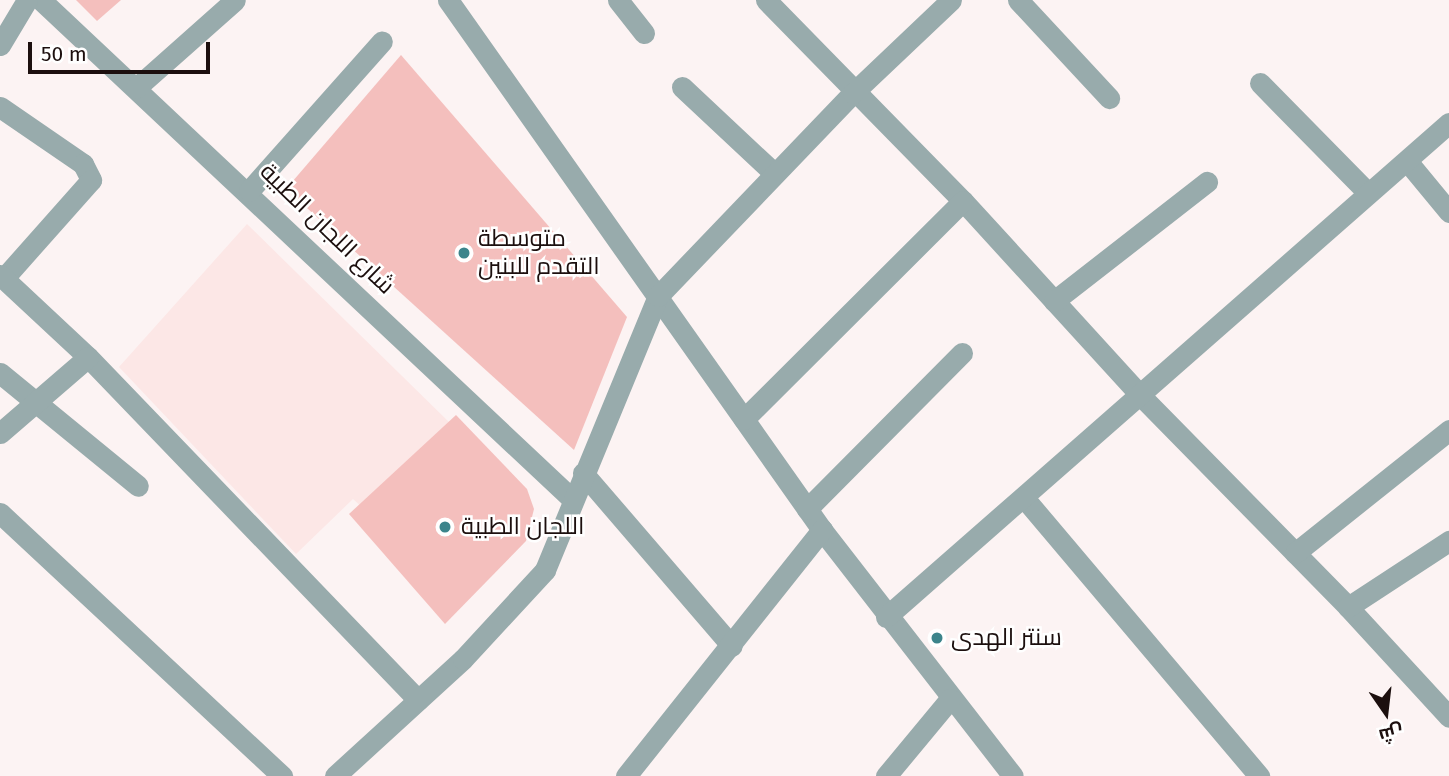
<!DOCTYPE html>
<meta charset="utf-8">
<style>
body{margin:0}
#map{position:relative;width:1449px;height:776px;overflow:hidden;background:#fcf3f3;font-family:"Fira Sans",Cairo,sans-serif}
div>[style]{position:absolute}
.built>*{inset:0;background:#fce7e6}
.building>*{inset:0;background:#f4bfbd}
.minor>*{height:21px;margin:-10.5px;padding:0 10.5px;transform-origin:10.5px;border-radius:10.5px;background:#98abac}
.dots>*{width:19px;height:19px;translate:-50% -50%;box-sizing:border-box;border:4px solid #fff;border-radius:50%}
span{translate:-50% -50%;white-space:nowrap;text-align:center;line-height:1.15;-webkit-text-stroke:5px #fff;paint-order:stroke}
.street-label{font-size:24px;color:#1c0f0e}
.poi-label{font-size:24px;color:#1c0f0e}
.left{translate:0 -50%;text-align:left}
.north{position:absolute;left:1351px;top:678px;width:70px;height:70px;-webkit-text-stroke:5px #fff;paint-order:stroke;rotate:166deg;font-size:19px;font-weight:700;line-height:28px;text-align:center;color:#1c0f0e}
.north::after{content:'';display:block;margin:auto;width:24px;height:32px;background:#1c0f0e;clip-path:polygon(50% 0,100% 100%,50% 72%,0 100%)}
.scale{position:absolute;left:28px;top:42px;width:182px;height:32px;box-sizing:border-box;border:4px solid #1c0f0e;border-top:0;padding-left:9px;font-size:21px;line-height:24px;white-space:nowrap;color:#1c0f0e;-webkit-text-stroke:5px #fff;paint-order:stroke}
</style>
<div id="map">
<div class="built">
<i style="clip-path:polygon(247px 224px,450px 423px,364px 509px,353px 499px,296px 554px,119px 367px)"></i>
</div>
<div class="building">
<i style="clip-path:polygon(76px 0,121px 0,97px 21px)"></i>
<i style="clip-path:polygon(401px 55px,627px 317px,574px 450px,286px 189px)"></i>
<i style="clip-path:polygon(456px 415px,527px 489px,534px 509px,526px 541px,445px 624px,349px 514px)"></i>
</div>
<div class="minor">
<i style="left:41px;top:0;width:729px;rotate:43.22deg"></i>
<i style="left:448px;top:0;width:649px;rotate:54.79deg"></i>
<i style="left:822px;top:530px;width:311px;rotate:52.2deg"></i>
<i style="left:618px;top:0;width:42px;rotate:51.8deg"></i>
<i style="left:766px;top:0;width:281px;rotate:45.6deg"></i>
<i style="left:963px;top:201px;width:263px;rotate:47.6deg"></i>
<i style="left:1140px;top:395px;width:297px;rotate:45.5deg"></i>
<i style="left:1348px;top:607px;width:149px;rotate:47.4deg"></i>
<i style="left:1018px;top:0;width:134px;rotate:47.1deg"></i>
<i style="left:0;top:45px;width:52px;rotate:-59deg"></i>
<i style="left:1260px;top:83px;width:153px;rotate:45.5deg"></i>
<i style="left:682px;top:87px;width:127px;rotate:43.1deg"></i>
<i style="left:136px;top:88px;width:132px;rotate:-41.6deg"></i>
<i style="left:0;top:107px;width:101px;rotate:34.5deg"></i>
<i style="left:83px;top:164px;width:18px;rotate:63deg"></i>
<i style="left:91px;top:180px;width:131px;rotate:131.6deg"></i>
<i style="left:1407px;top:161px;width:66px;rotate:50.5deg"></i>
<i style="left:249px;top:191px;width:200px;rotate:-48.4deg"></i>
<i style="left:0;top:275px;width:120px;rotate:43deg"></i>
<i style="left:88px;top:357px;width:476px;rotate:46.1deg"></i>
<i style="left:1054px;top:301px;width:194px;rotate:-37.9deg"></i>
<i style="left:0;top:373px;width:178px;rotate:39.3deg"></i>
<i style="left:744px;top:419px;width:309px;rotate:-44.9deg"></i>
<i style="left:0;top:433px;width:116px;rotate:-40.8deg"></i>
<i style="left:583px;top:473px;width:228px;rotate:49.3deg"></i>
<i style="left:1025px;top:499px;width:363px;rotate:49.8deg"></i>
<i style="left:807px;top:509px;width:220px;rotate:-45.2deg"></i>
<i style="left:0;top:513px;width:386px;rotate:43deg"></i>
<i style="left:1295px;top:553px;width:197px;rotate:-38.6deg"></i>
<i style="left:1348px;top:607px;width:121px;rotate:-33.2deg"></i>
<i style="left:886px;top:617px;width:749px;rotate:-41.27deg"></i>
<i style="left:335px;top:776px;width:173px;rotate:-42.4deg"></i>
<i style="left:463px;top:659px;width:121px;rotate:-47.3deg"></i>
<i style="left:545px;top:570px;width:296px;rotate:-67.6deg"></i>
<i style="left:658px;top:296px;width:281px;rotate:-46.2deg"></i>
<i style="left:853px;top:93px;width:135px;rotate:-43.5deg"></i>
<i style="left:626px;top:776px;width:315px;rotate:-51.5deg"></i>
<i style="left:886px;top:776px;width:100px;rotate:-50.3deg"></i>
</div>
<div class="dots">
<i style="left:464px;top:253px;background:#3c848b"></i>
<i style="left:445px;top:527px;background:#3c848b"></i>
<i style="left:937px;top:638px;background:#3c848b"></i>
</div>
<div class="street-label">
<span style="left:327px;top:229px;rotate:44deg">شارع اللجان الطبية</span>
</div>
<div class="poi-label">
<span class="left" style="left:478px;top:253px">متوسطة<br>التقدم للبنين</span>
<span class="left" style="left:461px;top:527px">اللجان الطبية</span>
<span class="left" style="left:951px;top:638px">سنتر الهدى</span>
</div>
<div class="north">ش</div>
<div class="scale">50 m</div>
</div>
